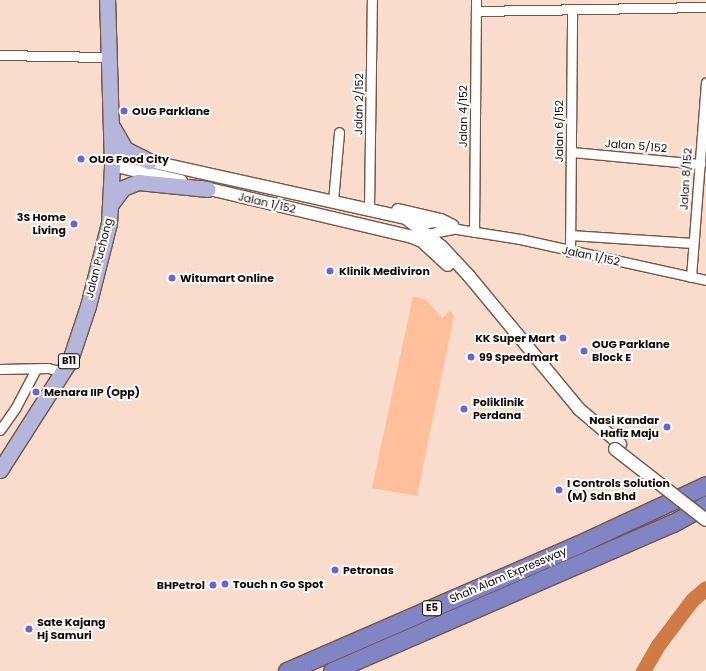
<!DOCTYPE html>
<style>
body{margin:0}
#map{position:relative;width:706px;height:671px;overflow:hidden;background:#fadccc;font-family:Poppins,sans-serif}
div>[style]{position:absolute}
.green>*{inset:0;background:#ffbf9b}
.river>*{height:15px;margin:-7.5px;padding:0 7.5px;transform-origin:7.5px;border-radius:7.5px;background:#d07a45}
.roads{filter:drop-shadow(1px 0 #745544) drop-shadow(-1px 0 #745544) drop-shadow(0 1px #745544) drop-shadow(0 -1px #745544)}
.minor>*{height:9px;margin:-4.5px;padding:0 4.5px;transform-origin:4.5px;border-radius:4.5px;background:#fff}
.tertiary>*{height:12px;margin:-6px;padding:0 6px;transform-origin:6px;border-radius:6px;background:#fff}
.primary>*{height:15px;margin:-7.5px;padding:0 7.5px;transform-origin:7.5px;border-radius:7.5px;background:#b4b6dc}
.motorway>*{height:17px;margin:-8.5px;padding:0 8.5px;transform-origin:8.5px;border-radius:8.5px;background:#8285c5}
.bridges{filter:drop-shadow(1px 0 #745544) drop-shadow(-1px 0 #745544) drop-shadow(0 1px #745544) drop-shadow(0 -1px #745544)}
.tertiary-bridge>*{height:12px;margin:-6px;padding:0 6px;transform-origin:6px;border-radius:6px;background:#fff}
.dots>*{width:11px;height:11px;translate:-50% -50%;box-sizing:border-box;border:2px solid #fff;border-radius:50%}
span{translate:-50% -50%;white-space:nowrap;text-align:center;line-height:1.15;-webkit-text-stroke:4px #fff;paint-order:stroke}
.shield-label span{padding:1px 3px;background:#fff;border:1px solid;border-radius:3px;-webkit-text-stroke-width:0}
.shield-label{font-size:10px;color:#150904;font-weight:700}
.street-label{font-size:11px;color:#150904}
.poi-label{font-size:11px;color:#150904;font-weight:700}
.left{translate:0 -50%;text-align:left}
.right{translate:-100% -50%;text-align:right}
</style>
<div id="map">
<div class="green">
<i style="clip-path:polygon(413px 296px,426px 300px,442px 318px,450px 311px,454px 316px,417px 496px,372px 488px)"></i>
</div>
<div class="river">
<i style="left:643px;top:671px;width:30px;rotate:-60deg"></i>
<i style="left:658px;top:645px;width:56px;rotate:-52.9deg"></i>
<i style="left:692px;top:600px;width:18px;rotate:-41deg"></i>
</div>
<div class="roads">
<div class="minor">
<i style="left:476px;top:11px;width:230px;rotate:-1deg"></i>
<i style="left:0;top:55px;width:108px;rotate:1.1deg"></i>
<i style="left:571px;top:152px;width:130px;rotate:5.3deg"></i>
<i style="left:333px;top:201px;width:69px;rotate:-85deg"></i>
<i style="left:369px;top:208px;width:208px;rotate:-89.2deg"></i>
<i style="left:474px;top:232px;width:232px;rotate:-89.5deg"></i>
<i style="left:415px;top:233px;width:11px;rotate:-52deg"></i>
<i style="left:422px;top:224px;width:12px;rotate:-9deg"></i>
<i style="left:434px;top:222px;width:24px;rotate:17deg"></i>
<i style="left:457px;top:229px;width:64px;rotate:9deg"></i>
<i style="left:520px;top:239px;width:190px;rotate:12.4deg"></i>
<i style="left:427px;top:234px;width:26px;rotate:-11deg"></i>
<i style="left:570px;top:235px;width:123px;rotate:3.7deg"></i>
<i style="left:570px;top:252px;width:243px;rotate:-89.5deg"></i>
<i style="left:691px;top:277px;width:195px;rotate:-85.6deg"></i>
<i style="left:0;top:369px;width:48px;rotate:-1.2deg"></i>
<i style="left:48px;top:368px;width:16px;rotate:15deg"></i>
<i style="left:0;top:430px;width:28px;rotate:-55deg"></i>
<i style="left:16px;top:407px;width:43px;rotate:-62.2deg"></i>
</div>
<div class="tertiary">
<i style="left:140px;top:159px;width:272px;rotate:12.5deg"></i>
<i style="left:406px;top:218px;width:46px;rotate:38.9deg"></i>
<i style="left:442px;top:247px;width:40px;rotate:47deg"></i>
<i style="left:469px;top:276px;width:173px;rotate:50.4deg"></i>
<i style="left:579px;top:409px;width:54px;rotate:40.5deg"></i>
<i style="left:112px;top:165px;width:71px;rotate:13.1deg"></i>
<i style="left:201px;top:187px;width:217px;rotate:13.3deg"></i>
<i style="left:412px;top:237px;width:11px;rotate:22deg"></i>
<i style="left:422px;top:241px;width:35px;rotate:43deg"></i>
<i style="left:398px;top:210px;width:44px;rotate:13.1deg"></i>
<i style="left:441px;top:220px;width:13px;rotate:27deg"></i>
</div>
<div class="primary">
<i style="left:113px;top:128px;width:24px;rotate:60deg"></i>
<i style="left:125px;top:149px;width:27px;rotate:27deg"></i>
<i style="left:111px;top:204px;width:20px;rotate:-53deg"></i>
<i style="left:123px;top:188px;width:16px;rotate:-22deg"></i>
<i style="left:138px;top:182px;width:70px;rotate:5.7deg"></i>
<i style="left:0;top:470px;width:130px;rotate:-57.5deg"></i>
<i style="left:70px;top:360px;width:57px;rotate:-71.6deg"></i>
<i style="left:88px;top:306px;width:86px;rotate:-75.8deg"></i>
<i style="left:109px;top:223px;width:58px;rotate:-87deg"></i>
<i style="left:112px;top:165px;width:165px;rotate:-91.7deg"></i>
</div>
<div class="motorway">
<i style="left:287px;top:671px;width:316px;rotate:-23.5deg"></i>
<i style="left:577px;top:545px;width:142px;rotate:-24.9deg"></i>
<i style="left:332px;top:671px;width:372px;rotate:-23.5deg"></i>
<i style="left:673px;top:523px;width:38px;rotate:-29deg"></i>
</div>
</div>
<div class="bridges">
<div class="tertiary-bridge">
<i style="left:615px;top:449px;width:115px;rotate:38deg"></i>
</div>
</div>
<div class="dots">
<i style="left:124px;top:111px;background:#6862db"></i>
<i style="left:81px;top:159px;background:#6862db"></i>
<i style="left:74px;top:224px;background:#6862db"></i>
<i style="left:330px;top:271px;background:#6862db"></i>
<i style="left:172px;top:278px;background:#6862db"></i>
<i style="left:563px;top:338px;background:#6862db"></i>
<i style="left:584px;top:351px;background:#6862db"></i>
<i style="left:471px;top:357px;background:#6862db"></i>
<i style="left:36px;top:392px;background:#6862db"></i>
<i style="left:464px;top:409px;background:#6862db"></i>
<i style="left:667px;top:427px;background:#6862db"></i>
<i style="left:559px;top:490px;background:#6862db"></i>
<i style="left:335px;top:570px;background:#6862db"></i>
<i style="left:225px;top:584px;background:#6862db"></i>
<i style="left:213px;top:585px;background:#6862db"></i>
<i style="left:29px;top:629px;background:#6862db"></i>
</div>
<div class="shield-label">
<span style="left:69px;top:361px">B11</span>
<span style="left:432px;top:608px">E5</span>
</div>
<div class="street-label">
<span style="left:359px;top:104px;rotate:-89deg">Jalan 2/152</span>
<span style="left:463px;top:116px;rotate:-90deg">Jalan 4/152</span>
<span style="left:559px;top:131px;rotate:-90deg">Jalan 6/152</span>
<span style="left:636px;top:146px;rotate:5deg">Jalan 5/152</span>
<span style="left:686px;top:179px;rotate:-86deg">Jalan 8/152</span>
<span style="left:267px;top:203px;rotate:13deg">Jalan 1/152</span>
<span style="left:591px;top:256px;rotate:12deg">Jalan 1/152</span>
<span style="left:99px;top:258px;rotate:-76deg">Jalan Puchong</span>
<span style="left:508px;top:575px;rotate:-23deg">Shah Alam Expressway</span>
</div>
<div class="poi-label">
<span class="left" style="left:132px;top:111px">OUG Parklane</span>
<span class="left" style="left:89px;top:159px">OUG Food City</span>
<span class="right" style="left:66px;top:224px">3S Home<br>Living</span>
<span class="left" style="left:339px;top:271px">Klinik Mediviron</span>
<span class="left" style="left:180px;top:278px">Witumart Online</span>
<span class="right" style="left:555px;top:338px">KK Super Mart</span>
<span class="left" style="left:592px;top:351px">OUG Parklane<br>Block E</span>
<span class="left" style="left:479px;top:357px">99 Speedmart</span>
<span class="left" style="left:44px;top:392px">Menara IIP (Opp)</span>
<span class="left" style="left:473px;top:409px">Poliklinik<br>Perdana</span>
<span class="right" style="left:659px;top:427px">Nasi Kandar<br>Hafiz Maju</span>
<span class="left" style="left:567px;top:490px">I Controls Solution<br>(M) Sdn Bhd</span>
<span class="left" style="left:343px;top:570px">Petronas</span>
<span class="left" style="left:233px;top:584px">Touch n Go Spot</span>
<span class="right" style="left:205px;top:585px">BHPetrol</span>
<span class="left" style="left:37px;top:629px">Sate Kajang<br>Hj Samuri</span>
</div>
</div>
